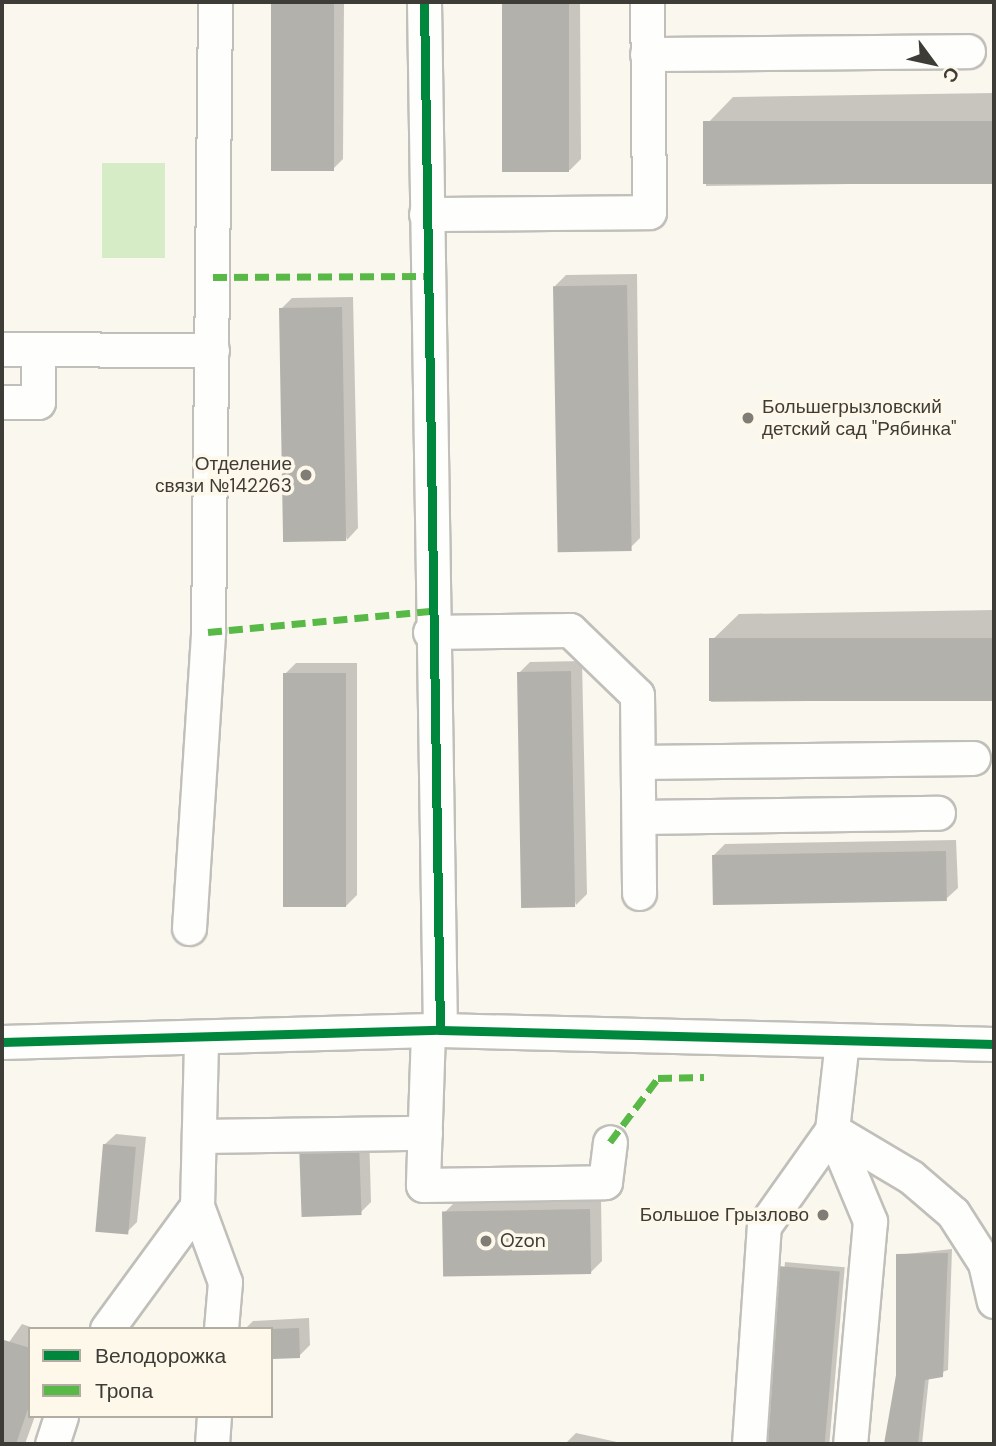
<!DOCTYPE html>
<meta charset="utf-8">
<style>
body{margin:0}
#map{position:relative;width:996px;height:1446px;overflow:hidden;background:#faf7ef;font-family:"DM Sans",sans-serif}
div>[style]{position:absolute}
.green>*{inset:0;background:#d5ecc7;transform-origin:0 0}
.shadow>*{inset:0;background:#0003;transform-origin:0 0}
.building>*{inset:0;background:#b3b1ab;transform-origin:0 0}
.roads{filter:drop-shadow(2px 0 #c1bfba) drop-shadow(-2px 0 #c1bfba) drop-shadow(0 2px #c1bfba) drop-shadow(0 -2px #c1bfba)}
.minor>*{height:33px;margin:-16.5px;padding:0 16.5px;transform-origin:16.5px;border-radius:16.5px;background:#fefefd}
.quiet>*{height:7px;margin-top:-3.5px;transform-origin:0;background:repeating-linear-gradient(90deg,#58b947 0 14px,transparent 0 21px)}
.cycleway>*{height:9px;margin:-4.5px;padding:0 4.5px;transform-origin:4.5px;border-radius:4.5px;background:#00873e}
.dots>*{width:19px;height:19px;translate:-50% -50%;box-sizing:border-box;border:4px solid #fef8eb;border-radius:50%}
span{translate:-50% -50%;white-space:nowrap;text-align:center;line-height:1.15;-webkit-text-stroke:7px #fef8eb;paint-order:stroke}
.poi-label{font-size:19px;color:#3e3c37}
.left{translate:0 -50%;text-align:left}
.right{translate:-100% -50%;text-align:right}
.frame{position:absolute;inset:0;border:4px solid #3e3c37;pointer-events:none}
.legend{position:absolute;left:28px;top:1327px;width:245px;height:91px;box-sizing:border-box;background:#fef8eb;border:2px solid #b1ada3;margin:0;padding:9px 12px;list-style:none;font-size:21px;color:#3e3c37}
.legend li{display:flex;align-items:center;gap:14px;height:35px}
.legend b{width:35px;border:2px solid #b1ada3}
.north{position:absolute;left:898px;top:28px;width:70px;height:70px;-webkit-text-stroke:5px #fef8eb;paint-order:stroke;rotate:123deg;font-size:19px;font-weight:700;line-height:28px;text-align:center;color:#3e3c37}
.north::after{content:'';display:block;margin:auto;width:24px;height:32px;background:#3e3c37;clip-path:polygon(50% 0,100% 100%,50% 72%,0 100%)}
</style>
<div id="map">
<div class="green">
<i style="left:102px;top:163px;width:63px;height:95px"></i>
</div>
<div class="shadow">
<i style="clip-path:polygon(273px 2px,344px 2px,343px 159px,332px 170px,272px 170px)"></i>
<i style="clip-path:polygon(504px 2px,580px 2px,581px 159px,570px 170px,506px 171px)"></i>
<i style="clip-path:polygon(994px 93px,994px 182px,706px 186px,705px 126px,733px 97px)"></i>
<i style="clip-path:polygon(637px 274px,640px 538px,629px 549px,555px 286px,566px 275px)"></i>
<i style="clip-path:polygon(353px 297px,358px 528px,347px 540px,281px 309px,292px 298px)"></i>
<i style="clip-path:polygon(994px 610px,994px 699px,711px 702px,710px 642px,739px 614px)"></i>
<i style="clip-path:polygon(582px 661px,587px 894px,576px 905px,519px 673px,530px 662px)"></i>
<i style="clip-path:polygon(296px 663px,357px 663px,357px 895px,346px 906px,285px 674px)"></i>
<i style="clip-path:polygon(956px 840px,958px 888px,946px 899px,714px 855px,725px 844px)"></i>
<i style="clip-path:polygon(369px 1131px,371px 1202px,360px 1213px,303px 1215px)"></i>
<i style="clip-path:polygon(116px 1134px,146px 1137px,137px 1222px,126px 1233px,104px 1145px)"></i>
<i style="clip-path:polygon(601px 1199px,602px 1261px,591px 1272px,444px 1213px,455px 1202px)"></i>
<i style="clip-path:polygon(952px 1249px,948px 1370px,929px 1377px,922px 1444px,886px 1444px,898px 1375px,898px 1255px)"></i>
<i style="left:785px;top:1262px;width:60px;height:183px;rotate:5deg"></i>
<i style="clip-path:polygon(309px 1318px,310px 1345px,299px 1356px,271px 1357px,271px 1329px,245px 1329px,253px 1321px)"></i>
<i style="clip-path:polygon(22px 1324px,36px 1329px,30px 1329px,30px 1416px,35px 1416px,25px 1444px,2px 1444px,2px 1352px)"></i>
<i style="clip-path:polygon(576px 1433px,626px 1444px,565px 1444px)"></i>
</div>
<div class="building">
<i style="left:271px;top:2px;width:63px;height:169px"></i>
<i style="left:502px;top:2px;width:67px;height:170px"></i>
<i style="left:994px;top:121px;width:63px;height:291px;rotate:90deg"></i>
<i style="left:627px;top:285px;width:266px;height:74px;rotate:89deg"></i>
<i style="left:342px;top:307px;width:234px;height:63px;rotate:89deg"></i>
<i style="left:994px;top:638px;width:63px;height:285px;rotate:90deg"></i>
<i style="left:571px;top:671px;width:236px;height:54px;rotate:89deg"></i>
<i style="left:283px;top:673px;width:63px;height:234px"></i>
<i style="left:946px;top:851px;width:50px;height:234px;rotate:89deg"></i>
<i style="left:359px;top:1142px;width:73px;height:60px;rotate:88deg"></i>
<i style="left:103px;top:1144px;width:33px;height:88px;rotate:5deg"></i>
<i style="left:590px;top:1209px;width:65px;height:148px;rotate:89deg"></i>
<i style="clip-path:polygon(948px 1253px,943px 1377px,925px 1380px,918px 1444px,884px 1444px,896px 1375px,896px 1254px)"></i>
<i style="left:778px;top:1266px;width:62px;height:178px;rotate:5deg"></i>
<i style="left:299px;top:1328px;width:30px;height:28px;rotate:88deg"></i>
<i style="clip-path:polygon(4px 1340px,30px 1348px,30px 1403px,16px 1444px,2px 1444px)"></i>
</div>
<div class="roads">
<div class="minor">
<i style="left:424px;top:2px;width:1028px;rotate:89.11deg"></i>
<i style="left:647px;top:54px;width:321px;rotate:-0.5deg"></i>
<i style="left:426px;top:214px;width:223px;rotate:-0.5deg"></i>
<i style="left:649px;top:212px;width:210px;rotate:-90.5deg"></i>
<i style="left:2px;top:349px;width:210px;rotate:0.3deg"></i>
<i style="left:2px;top:402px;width:36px"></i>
<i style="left:38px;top:402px;width:53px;rotate:-90deg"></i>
<i style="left:430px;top:632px;width:140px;rotate:-0.8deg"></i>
<i style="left:570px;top:630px;width:93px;rotate:44.1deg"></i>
<i style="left:637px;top:695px;width:198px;rotate:89.4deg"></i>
<i style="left:638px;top:762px;width:335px;rotate:-0.7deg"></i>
<i style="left:639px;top:817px;width:299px;rotate:-0.8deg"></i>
<i style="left:189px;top:928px;width:297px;rotate:-86.3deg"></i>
<i style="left:208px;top:632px;width:630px;rotate:-89.36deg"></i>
<i style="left:428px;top:1031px;width:154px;rotate:91.9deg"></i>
<i style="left:423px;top:1185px;width:182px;rotate:-0.9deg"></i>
<i style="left:605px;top:1182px;width:40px;rotate:-82.9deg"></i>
<i style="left:2px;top:1042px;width:438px;rotate:-1.6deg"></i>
<i style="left:440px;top:1030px;width:554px;rotate:1.45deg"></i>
<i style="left:832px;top:1130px;width:99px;rotate:67.3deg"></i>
<i style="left:870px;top:1221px;width:224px;rotate:95.1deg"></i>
<i style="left:832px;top:1130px;width:92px;rotate:30.7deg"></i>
<i style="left:911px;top:1177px;width:55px;rotate:40.6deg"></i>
<i style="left:953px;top:1213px;width:59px;rotate:57.4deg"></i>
<i style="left:985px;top:1263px;width:39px;rotate:77deg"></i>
<i style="left:199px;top:1136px;width:226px;rotate:-0.8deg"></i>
<i style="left:197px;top:1206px;width:81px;rotate:69.8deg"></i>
<i style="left:225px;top:1282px;width:47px;rotate:94.9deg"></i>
<i style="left:107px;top:1329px;width:152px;rotate:-53.8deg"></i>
<i style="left:197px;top:1206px;width:169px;rotate:-88.6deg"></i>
<i style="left:52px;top:1444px;width:29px;rotate:-72deg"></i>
<i style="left:212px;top:1444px;width:28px;rotate:-86deg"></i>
<i style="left:749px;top:1444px;width:219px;rotate:-86.1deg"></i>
<i style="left:764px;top:1226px;width:118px;rotate:-54.7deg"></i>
<i style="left:832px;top:1130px;width:90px;rotate:-83.6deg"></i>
</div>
</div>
<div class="quiet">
<i style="left:213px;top:277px;width:213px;rotate:-0.3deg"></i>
<i style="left:208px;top:632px;width:223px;rotate:-5.4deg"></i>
<i style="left:610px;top:1142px;width:80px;rotate:-53.1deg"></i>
<i style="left:658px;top:1078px;width:46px;rotate:-1.2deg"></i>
</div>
<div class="cycleway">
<i style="left:424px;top:2px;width:1028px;rotate:89.11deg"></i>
<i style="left:2px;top:1042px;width:438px;rotate:-1.6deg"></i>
<i style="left:440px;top:1030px;width:554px;rotate:1.45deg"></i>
</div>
<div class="dots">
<i style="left:748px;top:418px;background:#807d77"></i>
<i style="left:306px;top:475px;background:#807d77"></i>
<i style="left:823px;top:1215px;background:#807d77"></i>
<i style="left:486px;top:1241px;background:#807d77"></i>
</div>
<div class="poi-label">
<span class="left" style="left:762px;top:418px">Большегрызловский<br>детский сад "Рябинка"</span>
<span class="right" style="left:292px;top:475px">Отделение<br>связи №142263</span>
<span class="right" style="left:809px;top:1215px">Большое Грызлово</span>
<span class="left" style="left:500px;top:1241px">Ozon</span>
</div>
<div class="frame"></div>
<ul class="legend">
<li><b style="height:9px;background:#00873e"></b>Велодорожка</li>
<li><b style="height:9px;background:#58b947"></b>Тропа</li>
</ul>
<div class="north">С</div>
</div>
